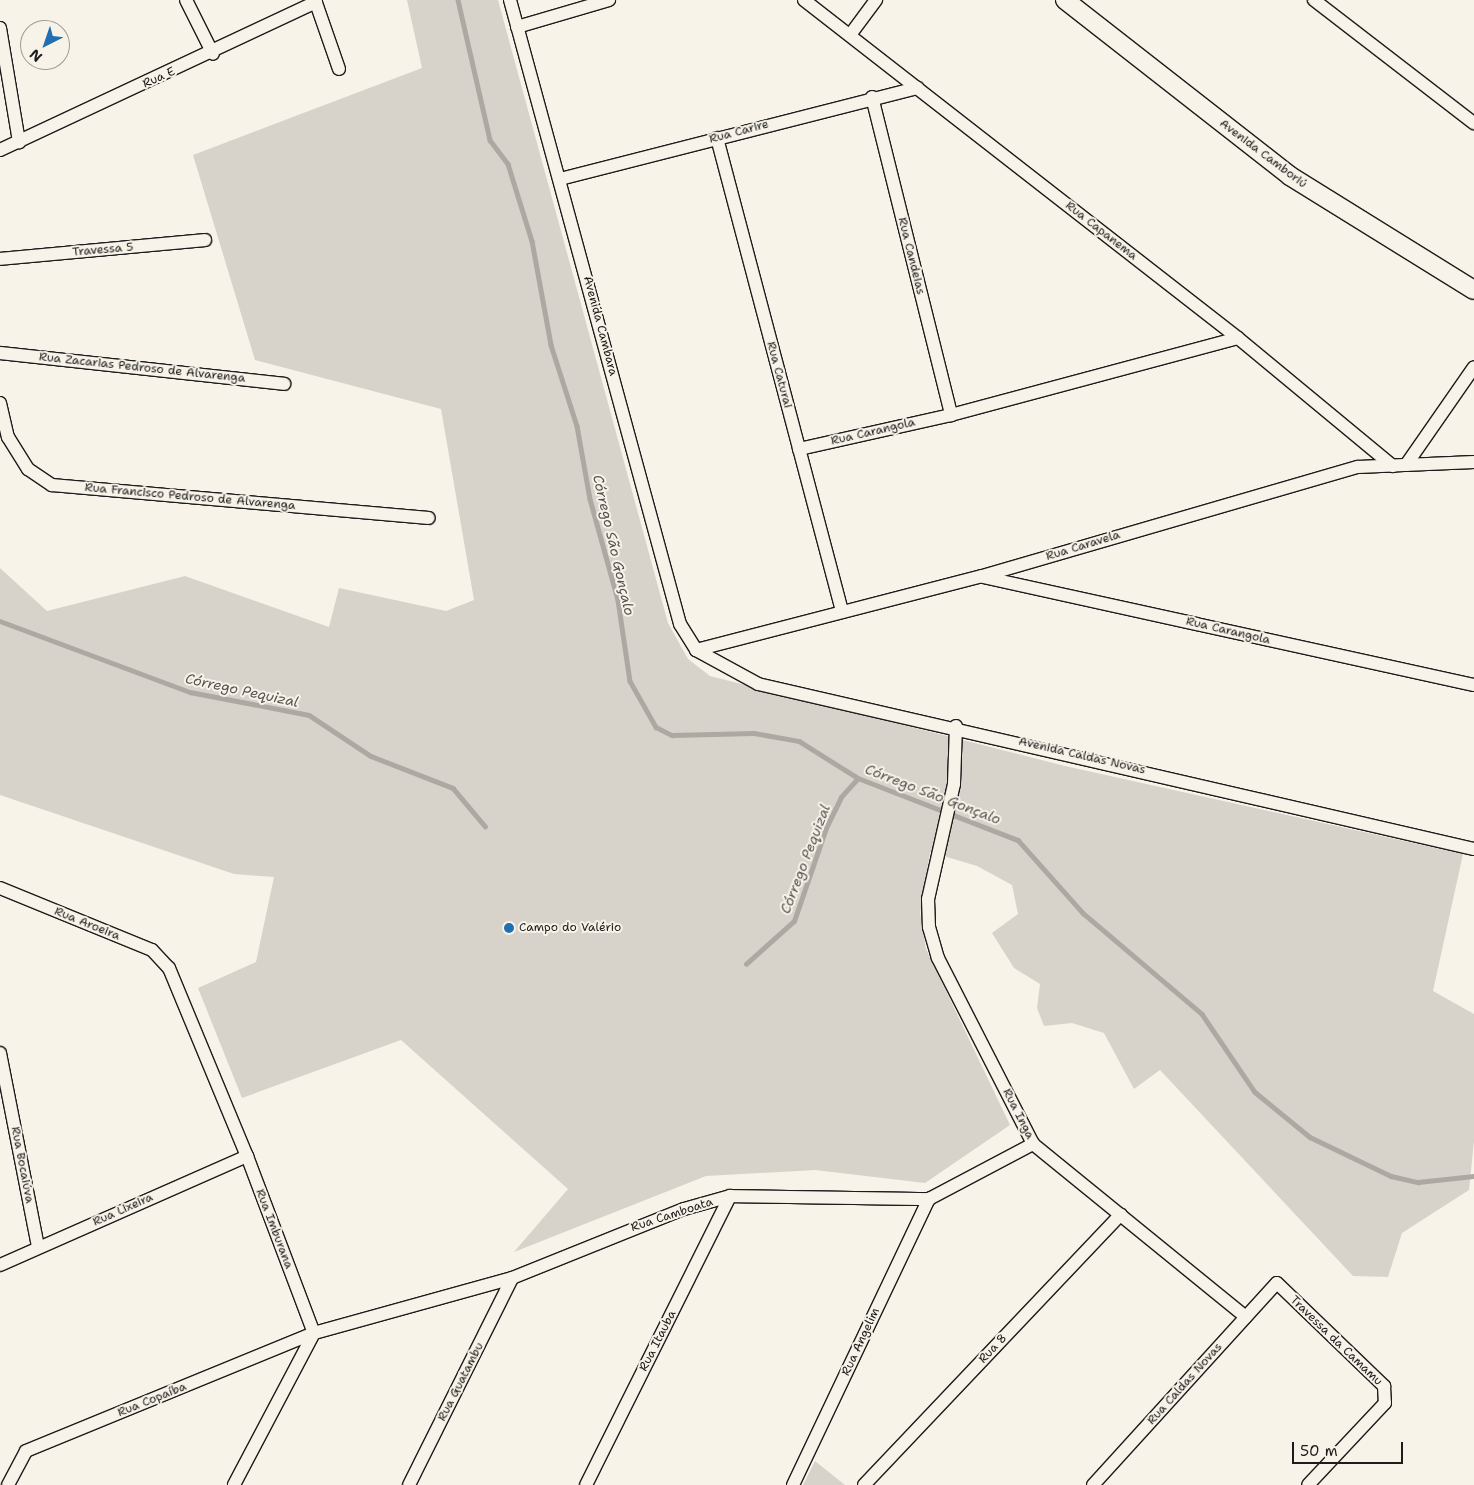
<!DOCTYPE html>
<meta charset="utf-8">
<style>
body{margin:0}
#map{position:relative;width:1474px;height:1485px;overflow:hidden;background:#f7f3e8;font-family:"Shantell Sans",sans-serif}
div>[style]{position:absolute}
.green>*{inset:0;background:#d7d3cb}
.stream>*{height:4.5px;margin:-2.25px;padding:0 2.25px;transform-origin:2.25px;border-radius:2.25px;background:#aca9a2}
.roads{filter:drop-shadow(1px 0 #1c1c1c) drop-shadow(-1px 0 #1c1c1c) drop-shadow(0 1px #1c1c1c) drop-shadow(0 -1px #1c1c1c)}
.street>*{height:12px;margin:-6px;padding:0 6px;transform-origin:6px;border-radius:6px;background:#f7f3e8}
.secondary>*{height:18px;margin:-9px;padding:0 9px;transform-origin:9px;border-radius:9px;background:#f7f3e8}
.dots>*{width:14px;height:14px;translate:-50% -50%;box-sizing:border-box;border:2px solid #f7f3e8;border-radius:50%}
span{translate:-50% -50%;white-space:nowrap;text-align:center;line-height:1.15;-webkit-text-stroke:4px #f7f3e8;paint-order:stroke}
.street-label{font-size:12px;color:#1c1c1c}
.poi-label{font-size:12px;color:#1c1c1c}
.left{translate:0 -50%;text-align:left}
.water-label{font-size:14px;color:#565452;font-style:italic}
.north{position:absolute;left:20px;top:20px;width:50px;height:50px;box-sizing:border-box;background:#f7f3e8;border:1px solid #9f9d96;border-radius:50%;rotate:221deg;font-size:14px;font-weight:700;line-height:20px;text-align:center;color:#1c1c1c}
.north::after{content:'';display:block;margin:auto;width:18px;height:22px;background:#1f6fb2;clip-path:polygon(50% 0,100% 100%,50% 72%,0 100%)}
.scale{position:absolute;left:1292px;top:1442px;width:111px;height:22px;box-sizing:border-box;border:2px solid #1c1c1c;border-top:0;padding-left:6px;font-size:15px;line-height:18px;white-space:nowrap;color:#1c1c1c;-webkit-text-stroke:4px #f7f3e8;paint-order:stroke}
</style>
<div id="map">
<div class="green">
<i style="clip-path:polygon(407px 0,498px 0,668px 623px,688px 659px,710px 676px,1065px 766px,1463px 854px,1433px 991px,1474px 1014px,1474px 1141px,1469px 1190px,1402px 1233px,1388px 1277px,1353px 1276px,1160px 1070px,1134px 1089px,1104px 1033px,1072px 1023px,1044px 1026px,1037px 1008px,1040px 984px,1014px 968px,992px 933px,1018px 914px,1012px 885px,977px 866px,930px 852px,920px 913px,926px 949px,1010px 1125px,925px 1183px,815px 1170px,706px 1176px,514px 1252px,568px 1189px,401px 1040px,242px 1098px,198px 988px,256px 962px,274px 877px,234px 874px,0 795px,0 568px,47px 611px,185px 576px,329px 627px,339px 588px,446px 611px,474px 600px,441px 409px,255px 360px,193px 155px,422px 68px)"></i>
<i style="clip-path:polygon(815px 1461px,845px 1485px,803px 1485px)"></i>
</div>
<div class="stream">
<i style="left:458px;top:0;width:144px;rotate:77.1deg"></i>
<i style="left:490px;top:140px;width:30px;rotate:53deg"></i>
<i style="left:508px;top:164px;width:81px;rotate:72.7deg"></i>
<i style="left:532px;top:241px;width:106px;rotate:79.6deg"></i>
<i style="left:551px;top:345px;width:85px;rotate:72.2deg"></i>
<i style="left:577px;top:426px;width:74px;rotate:79.9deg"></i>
<i style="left:590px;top:499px;width:105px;rotate:74.5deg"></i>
<i style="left:618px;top:600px;width:82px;rotate:81.6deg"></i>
<i style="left:630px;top:681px;width:53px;rotate:60.5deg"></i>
<i style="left:656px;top:727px;width:18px;rotate:27deg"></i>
<i style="left:672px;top:735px;width:82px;rotate:-1.4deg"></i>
<i style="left:754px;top:733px;width:46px;rotate:10.1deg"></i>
<i style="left:799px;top:741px;width:70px;rotate:32.1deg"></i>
<i style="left:858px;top:778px;width:172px;rotate:21.2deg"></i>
<i style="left:1018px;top:840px;width:98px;rotate:48.3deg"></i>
<i style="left:1083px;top:913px;width:156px;rotate:40.3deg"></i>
<i style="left:1202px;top:1014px;width:94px;rotate:55.8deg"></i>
<i style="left:1255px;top:1092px;width:71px;rotate:39.3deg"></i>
<i style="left:1310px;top:1137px;width:90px;rotate:25.7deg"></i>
<i style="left:1391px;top:1176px;width:28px;rotate:13deg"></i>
<i style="left:1418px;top:1182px;width:56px;rotate:-6.1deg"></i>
<i style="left:0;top:621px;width:203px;rotate:20.5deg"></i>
<i style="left:190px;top:692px;width:121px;rotate:10.9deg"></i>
<i style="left:309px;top:715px;width:74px;rotate:33.5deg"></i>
<i style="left:371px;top:756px;width:88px;rotate:21.3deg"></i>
<i style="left:453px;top:788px;width:50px;rotate:49.9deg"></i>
<i style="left:746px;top:964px;width:64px;rotate:-41.9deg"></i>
<i style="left:794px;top:921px;width:98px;rotate:-71deg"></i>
<i style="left:826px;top:828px;width:34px;rotate:-64deg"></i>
<i style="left:841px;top:797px;width:25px;rotate:-48deg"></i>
</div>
<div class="roads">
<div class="street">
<i style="left:186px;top:0;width:60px;rotate:63.4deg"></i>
<i style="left:315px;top:0;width:73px;rotate:70.8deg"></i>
<i style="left:510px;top:0;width:647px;rotate:74.76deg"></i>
<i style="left:680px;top:624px;width:31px;rotate:58deg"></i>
<i style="left:696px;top:650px;width:71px;rotate:28.7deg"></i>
<i style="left:758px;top:684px;width:735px;rotate:12.98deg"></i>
<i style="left:804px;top:0;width:550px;rotate:37.91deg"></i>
<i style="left:1238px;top:338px;width:201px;rotate:39.6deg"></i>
<i style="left:1314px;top:0;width:202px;rotate:37.6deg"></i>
<i style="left:517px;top:27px;width:96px;rotate:-16.4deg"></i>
<i style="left:0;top:28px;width:116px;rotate:80.5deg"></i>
<i style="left:850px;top:35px;width:44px;rotate:-53.4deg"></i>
<i style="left:872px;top:97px;width:328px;rotate:76deg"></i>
<i style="left:717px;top:138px;width:490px;rotate:75.2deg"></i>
<i style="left:0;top:150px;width:349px;rotate:-25.1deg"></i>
<i style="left:560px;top:179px;width:369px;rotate:-14.3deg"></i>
<i style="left:0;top:259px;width:206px;rotate:-5.3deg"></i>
<i style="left:0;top:353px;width:286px;rotate:6.2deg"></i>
<i style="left:0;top:403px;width:35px;rotate:77deg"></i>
<i style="left:8px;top:437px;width:38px;rotate:58deg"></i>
<i style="left:28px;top:469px;width:29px;rotate:34deg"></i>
<i style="left:52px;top:485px;width:378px;rotate:5deg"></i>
<i style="left:799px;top:449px;width:156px;rotate:-12.6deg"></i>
<i style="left:951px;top:415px;width:297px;rotate:-15deg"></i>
<i style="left:1406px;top:465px;width:119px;rotate:-55.2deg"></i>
<i style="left:983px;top:577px;width:503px;rotate:12.41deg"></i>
<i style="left:696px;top:650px;width:295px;rotate:-14.5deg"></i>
<i style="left:982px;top:576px;width:391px;rotate:-16.2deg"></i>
<i style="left:1358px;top:467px;width:116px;rotate:-2.5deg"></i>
<i style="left:956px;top:726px;width:58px;rotate:92deg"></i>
<i style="left:954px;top:784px;width:118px;rotate:102.7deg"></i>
<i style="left:928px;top:899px;width:28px;rotate:88deg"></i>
<i style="left:929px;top:927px;width:32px;rotate:74deg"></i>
<i style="left:938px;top:958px;width:209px;rotate:62.9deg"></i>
<i style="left:1033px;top:1144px;width:274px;rotate:39.1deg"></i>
<i style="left:0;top:888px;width:164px;rotate:22.2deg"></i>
<i style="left:152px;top:950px;width:25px;rotate:47deg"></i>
<i style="left:169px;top:968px;width:204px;rotate:67.5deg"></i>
<i style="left:247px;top:1156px;width:189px;rotate:69.3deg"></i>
<i style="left:314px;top:1333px;width:172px;rotate:117.8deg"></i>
<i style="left:0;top:1053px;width:198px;rotate:78.9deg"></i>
<i style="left:0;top:1265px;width:270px;rotate:-23.8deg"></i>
<i style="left:8px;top:1485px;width:38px;rotate:-62deg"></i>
<i style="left:26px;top:1451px;width:311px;rotate:-22.3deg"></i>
<i style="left:314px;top:1333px;width:205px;rotate:-15.5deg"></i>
<i style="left:512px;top:1278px;width:185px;rotate:-21.9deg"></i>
<i style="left:684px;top:1209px;width:48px;rotate:-15.8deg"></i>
<i style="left:730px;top:1196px;width:199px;rotate:0.9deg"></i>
<i style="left:929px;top:1199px;width:118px;rotate:-27.9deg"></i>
<i style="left:409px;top:1485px;width:231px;rotate:-63.5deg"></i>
<i style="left:586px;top:1485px;width:323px;rotate:-63.5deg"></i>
<i style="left:793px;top:1485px;width:317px;rotate:-64.6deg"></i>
<i style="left:864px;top:1485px;width:373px;rotate:-46.5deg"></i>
<i style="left:1093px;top:1485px;width:273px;rotate:-47.7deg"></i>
<i style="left:1277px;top:1283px;width:149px;rotate:43.9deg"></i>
<i style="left:1384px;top:1386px;width:17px;rotate:87deg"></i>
<i style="left:1385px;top:1403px;width:112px;rotate:133.2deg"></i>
</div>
<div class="secondary">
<i style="left:1065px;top:0;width:286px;rotate:38deg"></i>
<i style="left:1290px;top:176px;width:216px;rotate:31.8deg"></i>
</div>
</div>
<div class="dots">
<i style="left:509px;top:928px;background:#1f6fb2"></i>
</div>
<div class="street-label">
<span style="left:159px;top:78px;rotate:-24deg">Rua E</span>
<span style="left:739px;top:132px;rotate:-15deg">Rua Carire</span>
<span style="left:1263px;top:154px;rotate:37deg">Avenida Camboriú</span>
<span style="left:1101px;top:231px;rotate:38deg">Rua Capanema</span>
<span style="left:103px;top:250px;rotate:-5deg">Travessa 5</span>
<span style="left:911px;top:256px;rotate:76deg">Rua Candeias</span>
<span style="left:600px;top:326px;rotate:75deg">Avenida Cambara</span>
<span style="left:142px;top:368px;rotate:6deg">Rua Zacarias Pedroso de Alvarenga</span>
<span style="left:779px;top:375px;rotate:75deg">Rua Caturai</span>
<span style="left:873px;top:432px;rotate:-13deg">Rua Carangola</span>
<span style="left:190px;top:497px;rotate:5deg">Rua Francisco Pedroso de Alvarenga</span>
<span style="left:1083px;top:546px;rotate:-17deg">Rua Caravela</span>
<span style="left:1228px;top:631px;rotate:13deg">Rua Carangola</span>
<span style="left:1082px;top:756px;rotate:13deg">Avenida Caldas Novas</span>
<span style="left:87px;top:924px;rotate:22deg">Rua Aroeira</span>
<span style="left:1018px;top:1114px;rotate:63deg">Rua Inga</span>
<span style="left:22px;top:1165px;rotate:79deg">Rua Bocaiúva</span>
<span style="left:123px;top:1210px;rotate:-24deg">Rua Lixeira</span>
<span style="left:672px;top:1215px;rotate:-18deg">Rua Camboata</span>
<span style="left:274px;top:1229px;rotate:69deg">Rua Imburana</span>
<span style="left:658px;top:1341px;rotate:-63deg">Rua Itauba</span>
<span style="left:1336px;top:1341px;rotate:44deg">Travessa da Camamu</span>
<span style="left:861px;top:1342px;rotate:-65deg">Rua Angelim</span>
<span style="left:993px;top:1349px;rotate:-47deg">Rua 8</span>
<span style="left:461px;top:1382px;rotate:-63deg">Rua Guatambu</span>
<span style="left:1185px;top:1384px;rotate:-48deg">Rua Caldas Novas</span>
<span style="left:152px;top:1400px;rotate:-22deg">Rua Copaíba</span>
</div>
<div class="poi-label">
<span class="left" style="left:519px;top:928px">Campo do Valério</span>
</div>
<div class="water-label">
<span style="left:614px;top:545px;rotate:77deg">Córrego São Gonçalo</span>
<span style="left:242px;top:690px;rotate:12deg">Córrego Pequizal</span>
<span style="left:933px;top:794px;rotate:21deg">Córrego São Gonçalo</span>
<span style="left:805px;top:859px;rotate:-69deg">Córrego Pequizal</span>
</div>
<div class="north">N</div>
<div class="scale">50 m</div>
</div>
